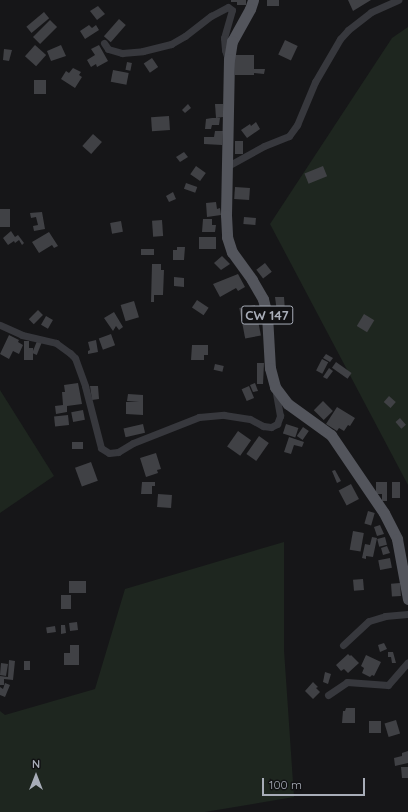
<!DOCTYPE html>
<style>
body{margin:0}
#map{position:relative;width:408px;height:812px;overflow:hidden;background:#161618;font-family:Quicksand,sans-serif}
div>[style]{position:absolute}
.green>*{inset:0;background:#1e261f}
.building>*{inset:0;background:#404145;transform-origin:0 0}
.minor>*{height:7px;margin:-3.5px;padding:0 3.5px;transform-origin:3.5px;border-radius:3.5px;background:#37383d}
.primary>*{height:11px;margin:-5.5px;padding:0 5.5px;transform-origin:5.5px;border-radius:5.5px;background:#53555c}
span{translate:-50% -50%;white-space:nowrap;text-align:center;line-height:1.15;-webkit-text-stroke:3.5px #111113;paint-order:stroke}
.shield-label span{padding:1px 3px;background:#111113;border:1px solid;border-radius:3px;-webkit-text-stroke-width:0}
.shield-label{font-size:13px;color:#a8adb8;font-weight:700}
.north{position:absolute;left:16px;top:756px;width:40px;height:40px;-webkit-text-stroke:3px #111113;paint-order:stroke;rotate:0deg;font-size:11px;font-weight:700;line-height:16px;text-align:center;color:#a8adb8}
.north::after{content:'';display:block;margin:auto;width:14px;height:18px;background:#a8adb8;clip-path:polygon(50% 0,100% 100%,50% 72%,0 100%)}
.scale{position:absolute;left:262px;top:778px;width:103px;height:18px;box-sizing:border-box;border:2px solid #a8adb8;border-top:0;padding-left:5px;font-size:12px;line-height:14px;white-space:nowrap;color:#a8adb8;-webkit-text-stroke:3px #111113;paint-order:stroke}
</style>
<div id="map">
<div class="green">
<i style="clip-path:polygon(408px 27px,408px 485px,270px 224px,392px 38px)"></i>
<i style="clip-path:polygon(0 390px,54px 476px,0 513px)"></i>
<i style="clip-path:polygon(284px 542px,284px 650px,294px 797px,205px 812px,0 812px,0 711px,5px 715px,95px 689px,125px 589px)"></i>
</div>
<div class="building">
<i style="clip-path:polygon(231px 0,246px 0,246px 5px,237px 5px,237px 2px,231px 2px)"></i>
<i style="left:267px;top:0;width:12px;height:6px"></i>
<i style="clip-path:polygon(348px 0,371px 0,353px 11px)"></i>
<i style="clip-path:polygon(98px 6px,105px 14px,97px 20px,90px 11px)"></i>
<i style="left:44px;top:12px;width:8px;height:23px;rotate:50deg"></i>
<i style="left:119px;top:19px;width:9px;height:23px;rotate:41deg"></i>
<i style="left:50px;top:20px;width:10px;height:24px;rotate:45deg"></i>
<i style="clip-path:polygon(89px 25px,92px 28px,96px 25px,99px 30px,85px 39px,80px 31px)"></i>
<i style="left:285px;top:40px;width:14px;height:16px;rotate:25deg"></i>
<i style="left:35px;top:45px;width:15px;height:15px;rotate:42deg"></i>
<i style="clip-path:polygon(61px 45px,66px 56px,51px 61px,47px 51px)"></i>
<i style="clip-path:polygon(99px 45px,108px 61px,97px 67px,96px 64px,91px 67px,87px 60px,95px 55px,91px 49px)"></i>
<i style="clip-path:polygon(4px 49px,12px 50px,9px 61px,3px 60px)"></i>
<i style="left:235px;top:55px;width:19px;height:20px"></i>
<i style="left:152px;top:58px;width:11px;height:10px;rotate:56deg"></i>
<i style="left:127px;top:62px;width:5px;height:8px;rotate:11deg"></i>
<i style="clip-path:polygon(73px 68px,81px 72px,79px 75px,82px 77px,75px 88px,61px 79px,66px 71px,69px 73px)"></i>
<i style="clip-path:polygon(254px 69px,265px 69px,264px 74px,254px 73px)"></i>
<i style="left:113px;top:70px;width:16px;height:12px;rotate:11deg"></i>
<i style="left:34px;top:80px;width:12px;height:14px"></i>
<i style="clip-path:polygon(188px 104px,191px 108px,185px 113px,182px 110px)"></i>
<i style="clip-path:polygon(215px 104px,223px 104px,223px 117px,216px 118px)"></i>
<i style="left:169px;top:116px;width:14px;height:18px;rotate:86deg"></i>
<i style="clip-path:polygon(212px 118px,220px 118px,219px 125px,212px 125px,211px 129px,205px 129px,206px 119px)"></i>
<i style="clip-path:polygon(256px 122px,260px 129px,247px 138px,241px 130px,250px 124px,251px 126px)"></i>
<i style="clip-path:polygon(215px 131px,223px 131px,222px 145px,204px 144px,204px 137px,214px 137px)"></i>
<i style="left:93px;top:134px;width:12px;height:16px;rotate:42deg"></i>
<i style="left:235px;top:141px;width:8px;height:13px"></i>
<i style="clip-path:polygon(184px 152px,188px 157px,180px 162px,176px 157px)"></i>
<i style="left:196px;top:166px;width:12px;height:10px;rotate:35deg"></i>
<i style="left:323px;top:166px;width:11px;height:20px;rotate:68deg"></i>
<i style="left:186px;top:183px;width:12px;height:6px;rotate:20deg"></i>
<i style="left:235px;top:187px;width:15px;height:12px;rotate:4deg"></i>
<i style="clip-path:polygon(173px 192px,176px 199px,169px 202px,166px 196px)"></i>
<i style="clip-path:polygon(216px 202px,217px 209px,220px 208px,221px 215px,207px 217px,206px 203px)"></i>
<i style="left:0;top:209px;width:10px;height:18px"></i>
<i style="clip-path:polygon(42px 212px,45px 229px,34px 231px,33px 226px,38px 225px,36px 217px,31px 218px,30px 213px)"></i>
<i style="left:244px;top:217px;width:12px;height:7px;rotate:5deg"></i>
<i style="clip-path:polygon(203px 219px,212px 219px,212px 225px,216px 225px,215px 232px,202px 232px)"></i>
<i style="left:162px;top:220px;width:16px;height:10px;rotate:86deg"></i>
<i style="left:121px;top:221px;width:11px;height:11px;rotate:80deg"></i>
<i style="clip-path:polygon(11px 231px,15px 237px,18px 235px,24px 243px,22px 245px,19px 240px,15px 243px,14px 241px,8px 245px,3px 238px)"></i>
<i style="clip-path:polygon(49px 232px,58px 246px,54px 248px,52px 245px,39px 253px,32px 242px)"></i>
<i style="left:199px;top:237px;width:17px;height:12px"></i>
<i style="clip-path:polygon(177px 247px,185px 247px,184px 260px,173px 260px,173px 250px,177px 250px)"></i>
<i style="left:141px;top:249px;width:13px;height:6px"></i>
<i style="clip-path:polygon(222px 256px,230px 264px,221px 270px,214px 263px)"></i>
<i style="left:265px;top:263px;width:11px;height:11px;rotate:52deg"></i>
<i style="clip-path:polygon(152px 264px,161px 264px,161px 270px,164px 270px,163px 295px,154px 295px,154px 302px,151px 302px)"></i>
<i style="clip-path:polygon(238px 274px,245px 287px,238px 291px,236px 288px,220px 297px,213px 284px)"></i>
<i style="clip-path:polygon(174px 277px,184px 278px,184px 287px,174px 286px)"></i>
<i style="clip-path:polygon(275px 297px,284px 297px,285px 311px,277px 312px)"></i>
<i style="left:197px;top:300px;width:14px;height:9px;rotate:34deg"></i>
<i style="left:134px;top:301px;width:17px;height:14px;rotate:73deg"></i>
<i style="left:255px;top:305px;width:31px;height:16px;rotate:79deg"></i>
<i style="left:38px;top:310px;width:7px;height:13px;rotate:45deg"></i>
<i style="clip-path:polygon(114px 312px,123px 327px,119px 330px,116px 326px,113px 331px,104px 318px)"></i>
<i style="left:364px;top:314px;width:12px;height:14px;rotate:31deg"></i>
<i style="left:46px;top:316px;width:8px;height:10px;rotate:30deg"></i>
<i style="left:111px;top:334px;width:12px;height:13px;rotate:70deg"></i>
<i style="clip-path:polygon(9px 335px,19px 340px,18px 342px,23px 345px,19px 354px,13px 351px,9px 359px,0 354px)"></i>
<i style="clip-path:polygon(96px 340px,98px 352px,88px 354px,88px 351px,90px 350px,88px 342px)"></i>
<i style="clip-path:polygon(24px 341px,29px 341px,29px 348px,33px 348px,33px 360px,24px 360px)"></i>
<i style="left:37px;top:341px;width:5px;height:13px;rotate:22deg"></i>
<i style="clip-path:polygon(192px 345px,208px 345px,208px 355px,204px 355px,204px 360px,191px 360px)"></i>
<i style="clip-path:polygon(326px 354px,333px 358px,330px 362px,323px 358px)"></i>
<i style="left:322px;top:359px;width:7px;height:13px;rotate:27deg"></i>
<i style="left:336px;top:362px;width:19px;height:7px;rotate:35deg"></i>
<i style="clip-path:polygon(257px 363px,264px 363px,263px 384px,257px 384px)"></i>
<i style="left:215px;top:364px;width:9px;height:6px;rotate:13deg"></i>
<i style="clip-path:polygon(329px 368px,333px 371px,327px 379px,323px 377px)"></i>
<i style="clip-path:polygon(78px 383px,82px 404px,67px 406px,67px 412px,56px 414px,55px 406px,63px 405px,62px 392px,65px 392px,64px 385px)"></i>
<i style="clip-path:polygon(255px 383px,258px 391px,253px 392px,250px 385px)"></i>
<i style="clip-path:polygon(90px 386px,98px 386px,99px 399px,92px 400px)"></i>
<i style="left:249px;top:386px;width:13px;height:8px;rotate:67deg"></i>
<i style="clip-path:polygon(128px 394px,143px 395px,143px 415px,126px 414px,126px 402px,139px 402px,127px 401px)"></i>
<i style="left:389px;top:396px;width:9px;height:8px;rotate:41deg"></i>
<i style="left:323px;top:401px;width:14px;height:13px;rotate:45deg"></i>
<i style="clip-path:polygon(337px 407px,355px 418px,350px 426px,348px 425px,344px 431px,339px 428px,337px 431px,326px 424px)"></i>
<i style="left:83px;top:410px;width:10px;height:12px;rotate:79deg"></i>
<i style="left:68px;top:415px;width:10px;height:14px;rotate:84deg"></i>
<i style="left:400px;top:418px;width:9px;height:6px;rotate:49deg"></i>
<i style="left:143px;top:424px;width:9px;height:20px;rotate:77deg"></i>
<i style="left:286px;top:424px;width:13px;height:10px;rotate:18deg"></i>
<i style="left:303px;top:427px;width:7px;height:11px;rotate:34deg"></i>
<i style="left:238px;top:431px;width:16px;height:19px;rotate:35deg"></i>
<i style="left:259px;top:436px;width:12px;height:22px;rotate:35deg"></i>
<i style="clip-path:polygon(289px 437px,304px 442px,302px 447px,294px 445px,291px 454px,284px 452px)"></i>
<i style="left:72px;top:442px;width:11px;height:7px"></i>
<i style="clip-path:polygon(156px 453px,161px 469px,157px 470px,158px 473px,146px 477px,140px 458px)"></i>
<i style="left:91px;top:462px;width:20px;height:17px;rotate:70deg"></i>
<i style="clip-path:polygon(335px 470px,341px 481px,337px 483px,332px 471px)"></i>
<i style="clip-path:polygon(142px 482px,155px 482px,155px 486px,152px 486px,152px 494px,141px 494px)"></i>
<i style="clip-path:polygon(376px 482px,387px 482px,387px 501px,382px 501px,382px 494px,376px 494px)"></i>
<i style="left:392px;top:482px;width:8px;height:16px"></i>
<i style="left:351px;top:484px;width:17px;height:14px;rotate:62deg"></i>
<i style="left:158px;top:494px;width:14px;height:13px;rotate:4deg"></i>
<i style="left:368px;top:511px;width:7px;height:13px;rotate:16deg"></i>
<i style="clip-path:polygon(380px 525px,384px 534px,377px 536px,374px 527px)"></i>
<i style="left:353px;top:531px;width:11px;height:19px;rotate:10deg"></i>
<i style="clip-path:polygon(372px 537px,377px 538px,373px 557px,366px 556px,366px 559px,362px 558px,365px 544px,370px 545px)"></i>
<i style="left:385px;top:537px;width:8px;height:8px;rotate:76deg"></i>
<i style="clip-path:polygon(387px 546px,390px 553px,383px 555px,381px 548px)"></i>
<i style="left:390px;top:558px;width:10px;height:12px;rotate:79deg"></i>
<i style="left:363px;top:579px;width:11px;height:10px;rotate:85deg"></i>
<i style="left:69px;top:581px;width:17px;height:12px"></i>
<i style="left:400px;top:583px;width:13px;height:9px;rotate:86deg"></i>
<i style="left:61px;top:595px;width:10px;height:14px"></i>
<i style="left:77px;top:622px;width:8px;height:8px;rotate:83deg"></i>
<i style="clip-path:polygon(61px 625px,65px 625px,66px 633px,61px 634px)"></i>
<i style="left:55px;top:626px;width:6px;height:9px;rotate:81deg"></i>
<i style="clip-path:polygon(384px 643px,387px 649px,380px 652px,378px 645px)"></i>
<i style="clip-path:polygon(70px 645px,79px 645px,79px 665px,64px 665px,64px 653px,70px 653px)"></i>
<i style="clip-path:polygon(388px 652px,393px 652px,396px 663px,392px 663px,391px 657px,388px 657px)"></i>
<i style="clip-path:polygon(348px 654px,350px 656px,351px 655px,359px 663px,348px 673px,344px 669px,341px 671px,336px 665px)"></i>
<i style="clip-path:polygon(366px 655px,381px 662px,374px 676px,372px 675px,370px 677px,362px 673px,364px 668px,361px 666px)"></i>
<i style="clip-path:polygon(9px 660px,15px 661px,13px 680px,4px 679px,4px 685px,0 685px,0 676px,8px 677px)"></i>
<i style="left:24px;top:661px;width:6px;height:9px"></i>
<i style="clip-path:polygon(1px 663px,8px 664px,6px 676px,0 675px)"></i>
<i style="clip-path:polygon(325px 672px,331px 674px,328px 684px,323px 682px)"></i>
<i style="clip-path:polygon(313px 682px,318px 687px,316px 688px,320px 692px,313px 699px,305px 691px)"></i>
<i style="clip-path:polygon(5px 683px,10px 685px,5px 697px,0 695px,0 687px,3px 689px)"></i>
<i style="clip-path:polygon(346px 708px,355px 708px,355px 723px,342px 723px,343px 711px,345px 711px)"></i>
<i style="left:396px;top:720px;width:14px;height:12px;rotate:73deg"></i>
<i style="left:369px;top:721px;width:12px;height:12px"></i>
<i style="clip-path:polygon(408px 751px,408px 763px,395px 766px,394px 758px,402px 756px,402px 753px)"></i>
<i style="clip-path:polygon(401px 767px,408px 767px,408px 778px,402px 778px)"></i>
</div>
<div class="minor">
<i style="left:104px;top:43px;width:7px;rotate:56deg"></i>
<i style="left:108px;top:49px;width:15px;rotate:16deg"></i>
<i style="left:122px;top:53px;width:21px;rotate:-5deg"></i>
<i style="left:143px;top:51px;width:29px;rotate:-14deg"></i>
<i style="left:171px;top:44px;width:16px;rotate:-30deg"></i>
<i style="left:185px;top:36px;width:33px;rotate:-38deg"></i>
<i style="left:211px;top:16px;width:19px;rotate:-28deg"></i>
<i style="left:228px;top:7px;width:5px;rotate:37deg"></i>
<i style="left:232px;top:10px;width:29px;rotate:106deg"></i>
<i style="left:224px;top:38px;width:12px;rotate:85deg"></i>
<i style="left:225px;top:50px;width:9px;rotate:72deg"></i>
<i style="left:226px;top:167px;width:43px;rotate:-28.9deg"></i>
<i style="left:264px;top:146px;width:27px;rotate:-22deg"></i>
<i style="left:289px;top:136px;width:14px;rotate:-54deg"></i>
<i style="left:297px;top:125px;width:47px;rotate:-67.3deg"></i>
<i style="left:315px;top:82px;width:50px;rotate:-59.8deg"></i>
<i style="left:340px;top:39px;width:12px;rotate:-48deg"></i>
<i style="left:348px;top:30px;width:29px;rotate:-38deg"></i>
<i style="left:371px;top:12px;width:30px;rotate:-24deg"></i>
<i style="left:0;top:325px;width:24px;rotate:24deg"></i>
<i style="left:22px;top:335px;width:35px;rotate:13deg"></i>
<i style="left:56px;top:343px;width:17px;rotate:36deg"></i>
<i style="left:70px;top:353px;width:7px;rotate:45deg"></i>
<i style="left:75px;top:358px;width:30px;rotate:70deg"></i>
<i style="left:85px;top:386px;width:64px;rotate:75.5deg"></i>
<i style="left:101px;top:448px;width:9px;rotate:32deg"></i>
<i style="left:109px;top:453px;width:9px;rotate:-6deg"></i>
<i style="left:118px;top:452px;width:17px;rotate:-31deg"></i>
<i style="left:133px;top:443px;width:71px;rotate:-21.5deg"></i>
<i style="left:199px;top:417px;width:25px;rotate:-5deg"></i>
<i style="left:224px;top:415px;width:26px;rotate:9deg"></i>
<i style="left:250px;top:419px;width:15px;rotate:28deg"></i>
<i style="left:263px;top:426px;width:8px;rotate:7deg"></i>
<i style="left:271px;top:427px;width:7px;rotate:-27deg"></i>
<i style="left:277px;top:424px;width:9px;rotate:-69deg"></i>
<i style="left:280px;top:416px;width:27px;rotate:-100deg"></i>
<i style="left:343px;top:645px;width:35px;rotate:-43deg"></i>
<i style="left:369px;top:621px;width:17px;rotate:-17deg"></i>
<i style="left:385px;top:616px;width:23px;rotate:-5deg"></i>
<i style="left:328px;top:695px;width:23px;rotate:-34deg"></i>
<i style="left:347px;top:682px;width:41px;rotate:4.2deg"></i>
<i style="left:388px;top:685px;width:30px;rotate:-49deg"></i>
</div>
<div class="primary">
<i style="left:253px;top:0;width:9px;rotate:108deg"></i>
<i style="left:250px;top:9px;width:37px;rotate:119deg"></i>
<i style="left:232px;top:41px;width:18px;rotate:99deg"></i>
<i style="left:229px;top:59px;width:156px;rotate:91.1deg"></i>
<i style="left:226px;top:215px;width:22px;rotate:87deg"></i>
<i style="left:227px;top:237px;width:16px;rotate:72deg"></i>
<i style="left:232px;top:252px;width:34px;rotate:54deg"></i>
<i style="left:252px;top:280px;width:22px;rotate:60deg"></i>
<i style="left:263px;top:299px;width:16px;rotate:76deg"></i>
<i style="left:267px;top:315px;width:53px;rotate:86.8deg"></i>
<i style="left:270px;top:368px;width:20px;rotate:75deg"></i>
<i style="left:275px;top:387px;width:21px;rotate:53deg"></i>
<i style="left:288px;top:404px;width:53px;rotate:35.8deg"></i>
<i style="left:331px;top:435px;width:94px;rotate:55.8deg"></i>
<i style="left:384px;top:513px;width:29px;rotate:63deg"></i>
<i style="left:397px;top:539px;width:61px;rotate:79.6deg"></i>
</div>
<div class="shield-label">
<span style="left:267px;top:315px">CW 147</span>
</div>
<div class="north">N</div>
<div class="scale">100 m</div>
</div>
